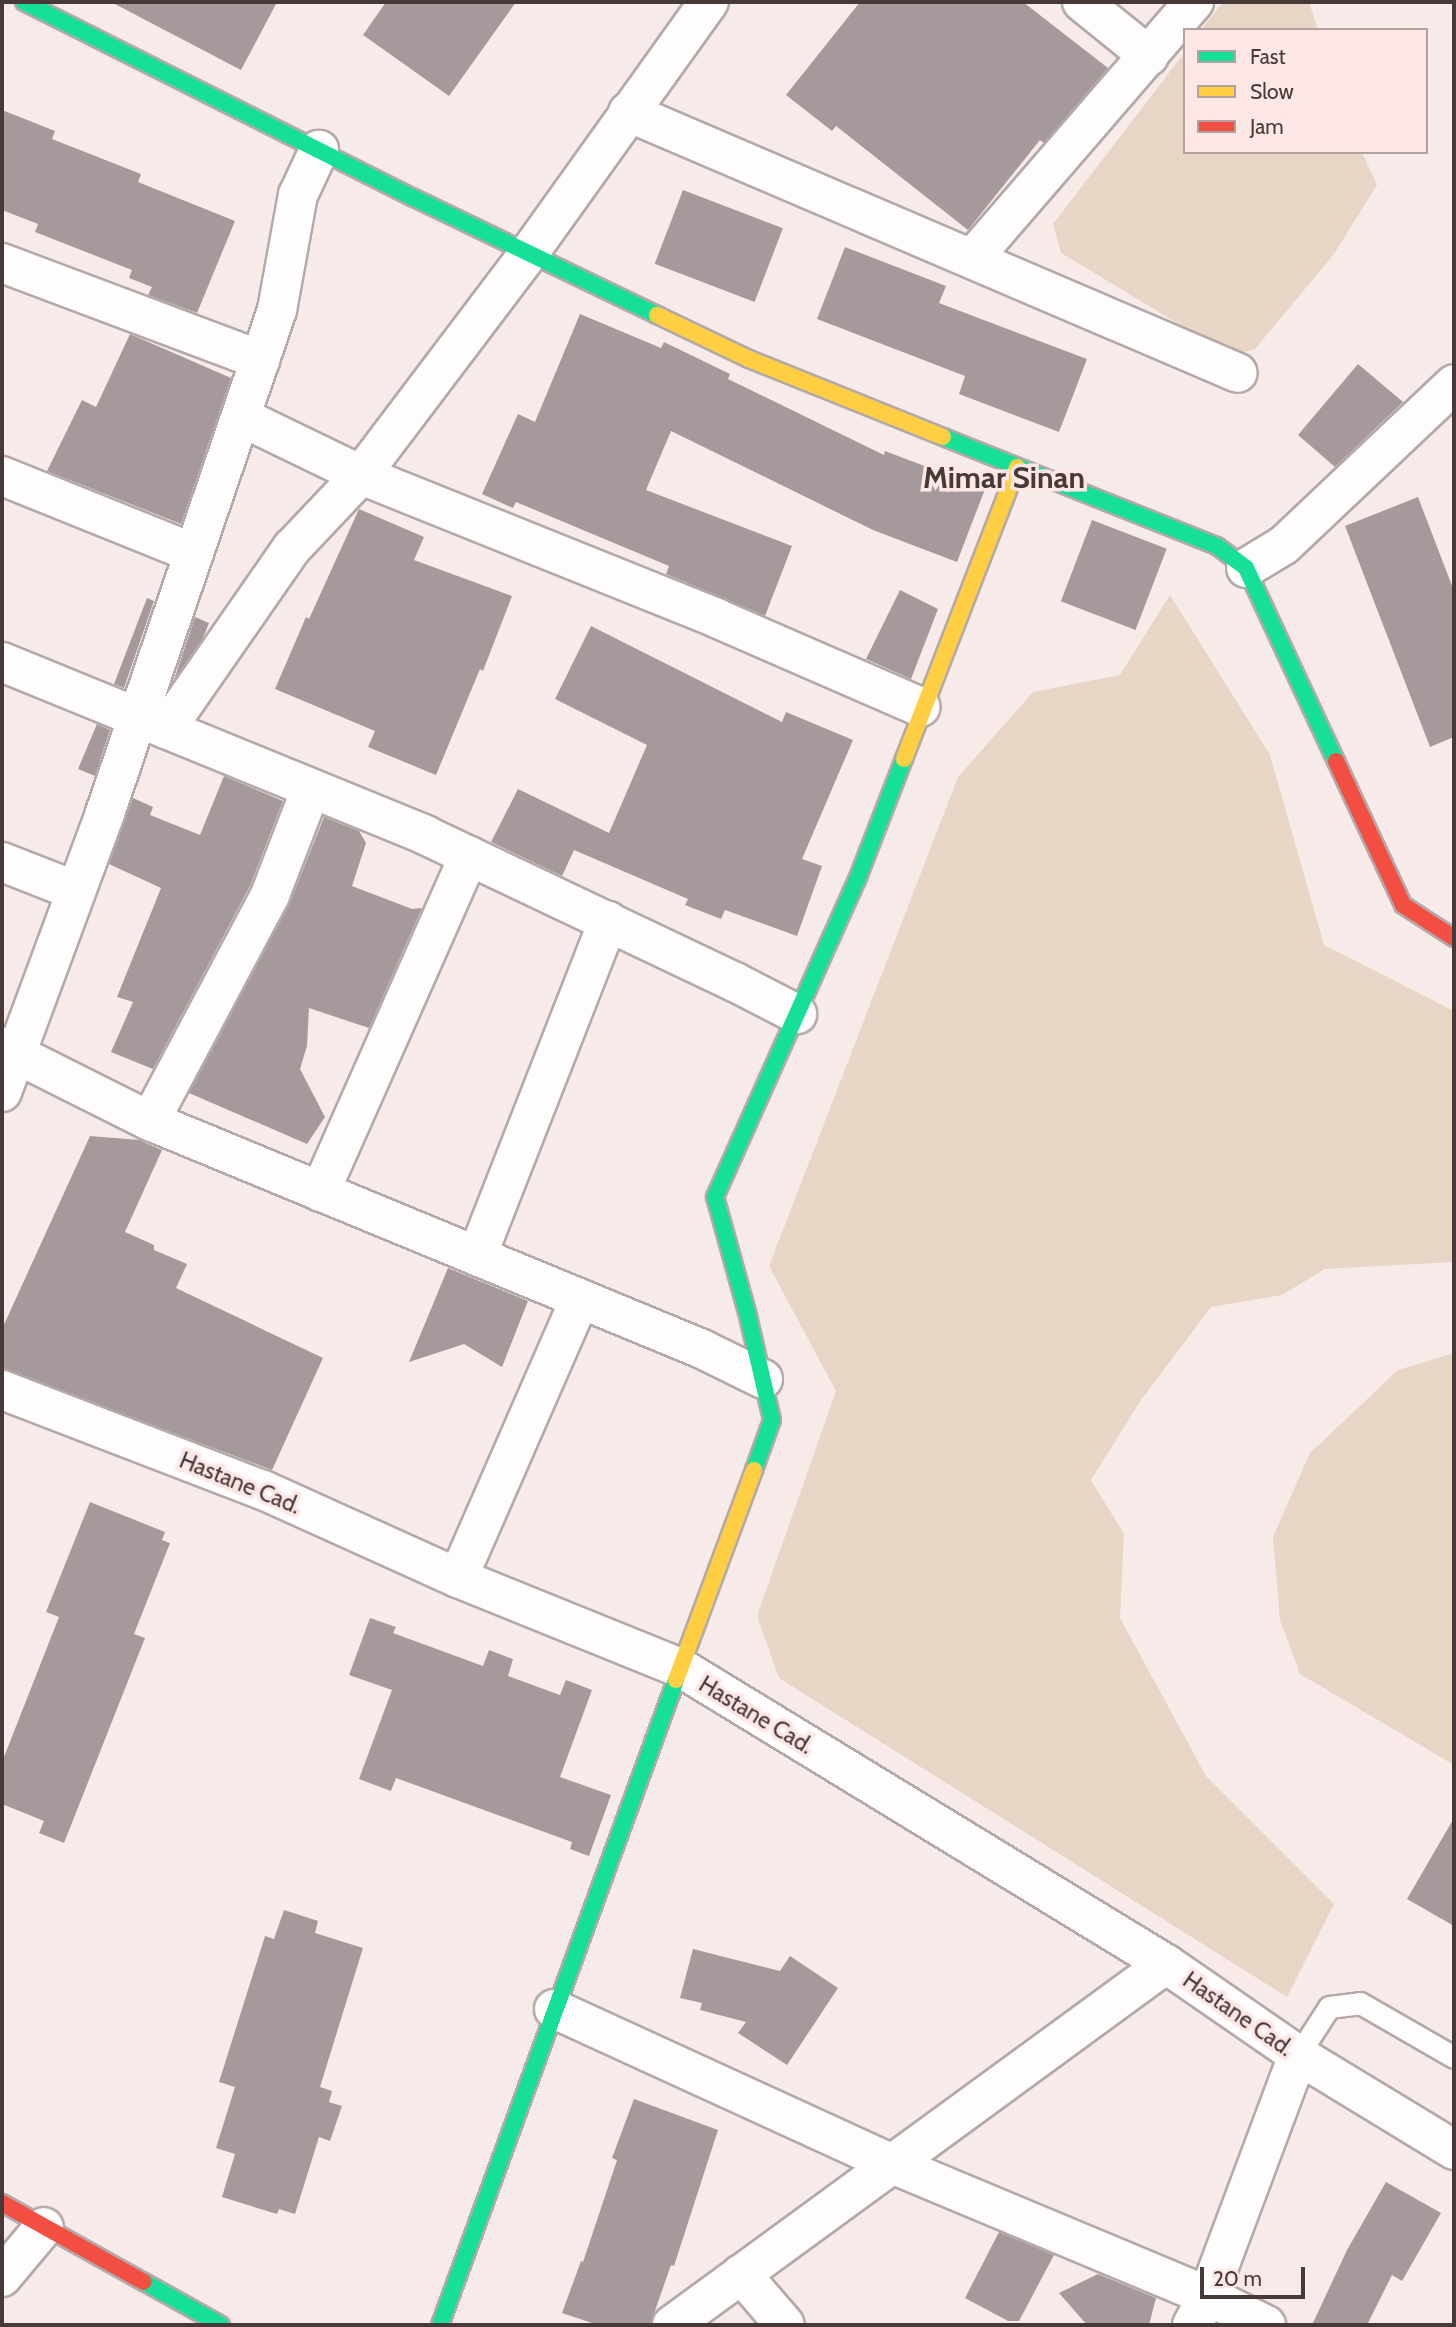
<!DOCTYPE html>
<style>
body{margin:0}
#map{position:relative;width:1456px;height:2327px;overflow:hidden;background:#f7ebea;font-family:Cabin,sans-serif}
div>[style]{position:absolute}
.green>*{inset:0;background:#e7d6c6}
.building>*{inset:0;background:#a6999b;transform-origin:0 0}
.roads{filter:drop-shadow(2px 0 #b4a9a8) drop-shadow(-2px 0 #b4a9a8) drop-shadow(0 2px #b4a9a8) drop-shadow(0 -2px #b4a9a8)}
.lane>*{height:21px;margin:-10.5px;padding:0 10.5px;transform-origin:10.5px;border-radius:10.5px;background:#fefcfc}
.street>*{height:38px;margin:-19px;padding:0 19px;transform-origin:19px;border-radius:19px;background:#fefcfc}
.fast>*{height:16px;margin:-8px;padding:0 8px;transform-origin:8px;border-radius:8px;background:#16e098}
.slow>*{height:16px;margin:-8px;padding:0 8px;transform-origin:8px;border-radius:8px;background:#ffcf43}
.jam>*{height:16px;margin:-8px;padding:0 8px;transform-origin:8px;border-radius:8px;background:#f24e42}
span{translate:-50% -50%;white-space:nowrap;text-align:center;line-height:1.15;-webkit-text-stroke:7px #fce7e5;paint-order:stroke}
.street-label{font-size:23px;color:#463937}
.district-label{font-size:30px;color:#463937;font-weight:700}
.frame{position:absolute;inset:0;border:4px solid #463937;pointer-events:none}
.legend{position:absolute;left:1183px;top:28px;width:245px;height:126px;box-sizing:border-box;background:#fce7e5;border:2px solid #b3a19f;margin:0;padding:9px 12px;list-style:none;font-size:21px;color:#463937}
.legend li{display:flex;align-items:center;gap:14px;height:35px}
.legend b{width:35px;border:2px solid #b3a19f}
.scale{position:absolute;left:1200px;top:2267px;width:105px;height:32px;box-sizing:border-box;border:4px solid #463937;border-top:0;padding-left:9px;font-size:21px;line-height:24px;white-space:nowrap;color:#463937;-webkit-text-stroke:5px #fce7e5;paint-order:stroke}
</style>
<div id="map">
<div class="green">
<i style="clip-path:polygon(1223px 2px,1309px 2px,1318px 30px,1201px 30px)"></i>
<i style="clip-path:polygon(1185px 52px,1185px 152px,1362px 152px,1377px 185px,1334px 254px,1255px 349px,1232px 356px,1061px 253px,1053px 224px)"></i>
<i style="clip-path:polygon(1170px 595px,1270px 755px,1324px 945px,1454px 1011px,1454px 1262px,1325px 1269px,1282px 1295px,1211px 1307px,1141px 1400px,1091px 1480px,1124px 1534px,1120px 1618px,1206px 1776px,1334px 1904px,1287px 1997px,779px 1678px,757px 1616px,836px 1391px,769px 1266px,958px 777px,1033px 692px,1120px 675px)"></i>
<i style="clip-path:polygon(1454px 1353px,1454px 1765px,1300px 1674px,1280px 1620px,1273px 1537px,1310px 1453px,1398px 1370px)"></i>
</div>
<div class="building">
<i style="clip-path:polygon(111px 2px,277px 2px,241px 70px)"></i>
<i style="clip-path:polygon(386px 2px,516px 2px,449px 96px,363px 35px)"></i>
<i style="clip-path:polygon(860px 2px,1023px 2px,1108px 68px,1044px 143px,1040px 140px,968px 230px,836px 126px,832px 131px,786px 95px)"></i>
<i style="clip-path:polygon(2px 110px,55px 131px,52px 139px,141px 174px,138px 182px,235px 221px,197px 313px,148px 295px,152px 287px,129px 278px,132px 270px,35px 232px,38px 224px,2px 210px)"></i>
<i style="left:683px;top:190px;width:107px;height:79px;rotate:21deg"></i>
<i style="clip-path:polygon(845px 247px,946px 286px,939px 303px,1087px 359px,1059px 432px,959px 394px,965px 376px,817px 319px)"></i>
<i style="clip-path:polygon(580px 314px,661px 348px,664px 342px,730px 374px,728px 379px,884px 455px,885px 451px,985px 489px,957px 562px,873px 530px,671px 431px,646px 490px,792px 546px,765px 616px,666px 574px,669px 566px,516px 502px,513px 508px,482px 494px,518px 414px,535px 422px)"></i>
<i style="clip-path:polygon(130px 334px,231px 378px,181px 524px,47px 471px,82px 400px,96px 407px)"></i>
<i style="clip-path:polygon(1358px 364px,1403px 402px,1335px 467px,1298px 435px)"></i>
<i style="clip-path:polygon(1418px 497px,1454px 591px,1454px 737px,1430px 747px,1345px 526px)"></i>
<i style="clip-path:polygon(359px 509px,424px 537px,414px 560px,512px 596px,483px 671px,480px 669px,436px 775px,368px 747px,375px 731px,275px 689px,306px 617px,309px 619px)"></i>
<i style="left:1092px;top:520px;width:80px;height:87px;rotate:21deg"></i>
<i style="clip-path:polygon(900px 590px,938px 609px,911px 679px,866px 659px)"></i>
<i style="clip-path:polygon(147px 598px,154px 601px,124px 688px,114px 684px)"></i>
<i style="clip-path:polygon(195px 617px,209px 623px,203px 638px,174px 680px)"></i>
<i style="clip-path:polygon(591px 626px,782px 722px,786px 712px,853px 740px,802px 859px,822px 866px,797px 936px,725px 910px,721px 919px,685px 905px,688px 899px,574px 850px,562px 876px,491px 842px,518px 789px,609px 833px,647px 745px,555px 699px)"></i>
<i style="clip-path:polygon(97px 724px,110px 730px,95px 776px,78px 769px)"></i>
<i style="clip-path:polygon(224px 776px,283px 801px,250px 886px,153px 1069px,111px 1052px,133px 1002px,117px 997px,161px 888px,109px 864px,133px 798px,153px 807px,150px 815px,200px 835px)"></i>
<i style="clip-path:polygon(324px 817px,359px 831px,366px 843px,352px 886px,412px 909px,422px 908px,369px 1028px,309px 1008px,307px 1046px,300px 1069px,325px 1117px,307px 1144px,189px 1093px,289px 905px)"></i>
<i style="clip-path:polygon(90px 1136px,139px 1140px,162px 1150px,125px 1232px,154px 1245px,154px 1250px,187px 1264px,176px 1288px,323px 1358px,272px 1470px,2px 1369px,2px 1329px)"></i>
<i style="clip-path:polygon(448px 1268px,528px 1301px,502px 1367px,464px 1344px,409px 1362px)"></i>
<i style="clip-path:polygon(90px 1502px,165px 1532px,162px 1540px,170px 1543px,134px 1634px,145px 1638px,64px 1843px,39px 1833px,44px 1821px,2px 1804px,2px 1762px,59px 1617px,46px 1612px)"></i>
<i style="clip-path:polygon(370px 1618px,396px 1627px,393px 1633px,483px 1666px,489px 1650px,513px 1659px,508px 1676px,560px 1695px,566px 1680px,592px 1690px,560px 1777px,611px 1795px,589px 1856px,570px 1849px,572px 1842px,396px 1778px,391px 1791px,359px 1779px,392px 1690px,349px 1675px)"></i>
<i style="clip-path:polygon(1454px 1818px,1454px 1926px,1407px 1899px)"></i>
<i style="clip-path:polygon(284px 1910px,318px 1921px,315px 1933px,363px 1948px,320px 2087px,332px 2091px,329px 2102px,342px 2106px,330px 2141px,319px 2137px,295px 2214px,279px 2209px,277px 2214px,222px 2197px,235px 2154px,216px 2148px,235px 2087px,219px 2082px,265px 1936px,274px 1939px)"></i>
<i style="clip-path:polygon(693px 1949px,780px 1971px,790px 1956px,838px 1988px,787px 2065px,738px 2033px,746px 2022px,700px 2010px,702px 2003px,680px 1998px)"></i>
<i style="clip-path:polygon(634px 2099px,718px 2130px,674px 2266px,671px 2265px,650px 2325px,598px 2325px,562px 2313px,581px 2261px,583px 2262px,617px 2160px,612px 2158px)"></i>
<i style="clip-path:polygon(1386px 2182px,1441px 2213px,1402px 2281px,1392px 2275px,1367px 2325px,1312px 2325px,1347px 2250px)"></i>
<i style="clip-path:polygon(999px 2232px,1054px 2255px,1019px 2321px,1008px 2321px,965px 2298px)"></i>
<i style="clip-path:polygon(1098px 2274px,1156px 2298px,1149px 2325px,1087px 2325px,1059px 2293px)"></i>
</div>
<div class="roads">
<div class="lane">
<i style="left:1298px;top:2055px;width:57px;rotate:-57.1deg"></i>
<i style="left:1329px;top:2007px;width:31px;rotate:-7deg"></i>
<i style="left:1360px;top:2003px;width:108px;rotate:29.9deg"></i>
</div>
<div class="street">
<i style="left:1082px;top:2px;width:86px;rotate:38.9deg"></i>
<i style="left:628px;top:112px;width:663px;rotate:23.16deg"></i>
<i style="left:972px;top:259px;width:340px;rotate:-49.2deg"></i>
<i style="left:2px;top:263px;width:276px;rotate:20.6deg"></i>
<i style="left:241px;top:417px;width:133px;rotate:25.8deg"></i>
<i style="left:361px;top:475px;width:383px;rotate:21.9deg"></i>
<i style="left:716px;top:618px;width:223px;rotate:23.5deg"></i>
<i style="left:2px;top:476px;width:207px;rotate:21.9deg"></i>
<i style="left:1246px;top:568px;width:44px;rotate:-31.2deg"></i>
<i style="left:1284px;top:545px;width:234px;rotate:-43.4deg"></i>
<i style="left:2px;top:662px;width:457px;rotate:22.2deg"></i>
<i style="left:425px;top:835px;width:343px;rotate:25.4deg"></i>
<i style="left:735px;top:982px;width:70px;rotate:27.3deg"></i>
<i style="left:166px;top:729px;width:221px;rotate:-55.2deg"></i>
<i style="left:292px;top:548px;width:100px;rotate:-46.6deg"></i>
<i style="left:361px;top:475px;width:278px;rotate:-52.9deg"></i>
<i style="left:529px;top:253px;width:309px;rotate:-54.4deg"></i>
<i style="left:2px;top:862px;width:79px;rotate:21.4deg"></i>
<i style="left:2px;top:1047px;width:165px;rotate:26.6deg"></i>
<i style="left:150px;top:1121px;width:597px;rotate:22.44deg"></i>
<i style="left:702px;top:1349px;width:68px;rotate:26.2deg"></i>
<i style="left:2px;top:1092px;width:297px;rotate:-69.7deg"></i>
<i style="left:105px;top:813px;width:532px;rotate:-71.12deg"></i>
<i style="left:277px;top:310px;width:117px;rotate:-79.7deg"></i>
<i style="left:298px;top:195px;width:50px;rotate:-65deg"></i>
<i style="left:150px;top:1121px;width:256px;rotate:-62deg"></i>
<i style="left:270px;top:895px;width:114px;rotate:-68.9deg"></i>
<i style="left:320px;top:1192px;width:368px;rotate:-66.1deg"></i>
<i style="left:477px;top:1256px;width:360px;rotate:-68.6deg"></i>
<i style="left:2px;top:1390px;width:280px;rotate:21deg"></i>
<i style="left:263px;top:1490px;width:214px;rotate:24.3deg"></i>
<i style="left:458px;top:1578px;width:240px;rotate:22deg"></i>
<i style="left:681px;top:1668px;width:568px;rotate:31.4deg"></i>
<i style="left:1166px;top:1964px;width:160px;rotate:34.6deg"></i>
<i style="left:1298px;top:2055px;width:183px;rotate:31.3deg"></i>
<i style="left:458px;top:1578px;width:305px;rotate:-66.4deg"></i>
<i style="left:554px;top:2009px;width:372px;rotate:24.6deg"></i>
<i style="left:892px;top:2164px;width:342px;rotate:22.7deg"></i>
<i style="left:1208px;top:2296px;width:65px;rotate:26.6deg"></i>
<i style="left:741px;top:2274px;width:67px;rotate:49.2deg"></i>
<i style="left:2px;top:2277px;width:65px;rotate:-50deg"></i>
<i style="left:672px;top:2325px;width:612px;rotate:-36.16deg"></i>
<i style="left:1192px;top:2325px;width:33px;rotate:-61deg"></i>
<i style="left:1208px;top:2296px;width:257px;rotate:-69.5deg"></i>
</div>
<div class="fast">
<i style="left:24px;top:2px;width:434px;rotate:26.7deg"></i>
<i style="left:412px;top:197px;width:272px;rotate:25.7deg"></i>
<i style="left:943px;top:437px;width:295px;rotate:21.7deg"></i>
<i style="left:1217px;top:546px;width:36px;rotate:37deg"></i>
<i style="left:1246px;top:568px;width:213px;rotate:65deg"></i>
<i style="left:754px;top:1470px;width:53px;rotate:-70.2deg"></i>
<i style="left:772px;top:1420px;width:111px;rotate:-103deg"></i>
<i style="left:747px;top:1312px;width:119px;rotate:-105.5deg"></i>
<i style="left:715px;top:1197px;width:347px;rotate:-65.9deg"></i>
<i style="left:857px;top:880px;width:130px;rotate:-68.8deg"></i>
<i style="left:144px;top:2282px;width:88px;rotate:29.2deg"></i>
<i style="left:440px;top:2325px;width:687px;rotate:-69.9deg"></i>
</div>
<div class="slow">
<i style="left:657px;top:315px;width:102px;rotate:25.6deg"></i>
<i style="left:749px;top:359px;width:209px;rotate:21.9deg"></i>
<i style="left:904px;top:759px;width:313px;rotate:-68.8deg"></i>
<i style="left:676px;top:1680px;width:224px;rotate:-69.6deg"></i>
</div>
<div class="jam">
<i style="left:1336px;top:761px;width:159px;rotate:65deg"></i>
<i style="left:1403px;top:905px;width:61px;rotate:32.9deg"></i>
<i style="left:2px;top:2203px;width:162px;rotate:29.1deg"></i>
</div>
</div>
<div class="street-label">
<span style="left:240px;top:1483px;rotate:22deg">Hastane Cad.</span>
<span style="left:756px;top:1715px;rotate:31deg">Hastane Cad.</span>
<span style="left:1238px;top:2014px;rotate:35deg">Hastane Cad.</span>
</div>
<div class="district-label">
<span style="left:1004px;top:478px">Mimar Sinan</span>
</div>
<div class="frame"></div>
<ul class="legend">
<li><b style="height:9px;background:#16e098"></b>Fast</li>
<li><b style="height:9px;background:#ffcf43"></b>Slow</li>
<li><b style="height:9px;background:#f24e42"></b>Jam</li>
</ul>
<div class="scale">20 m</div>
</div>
